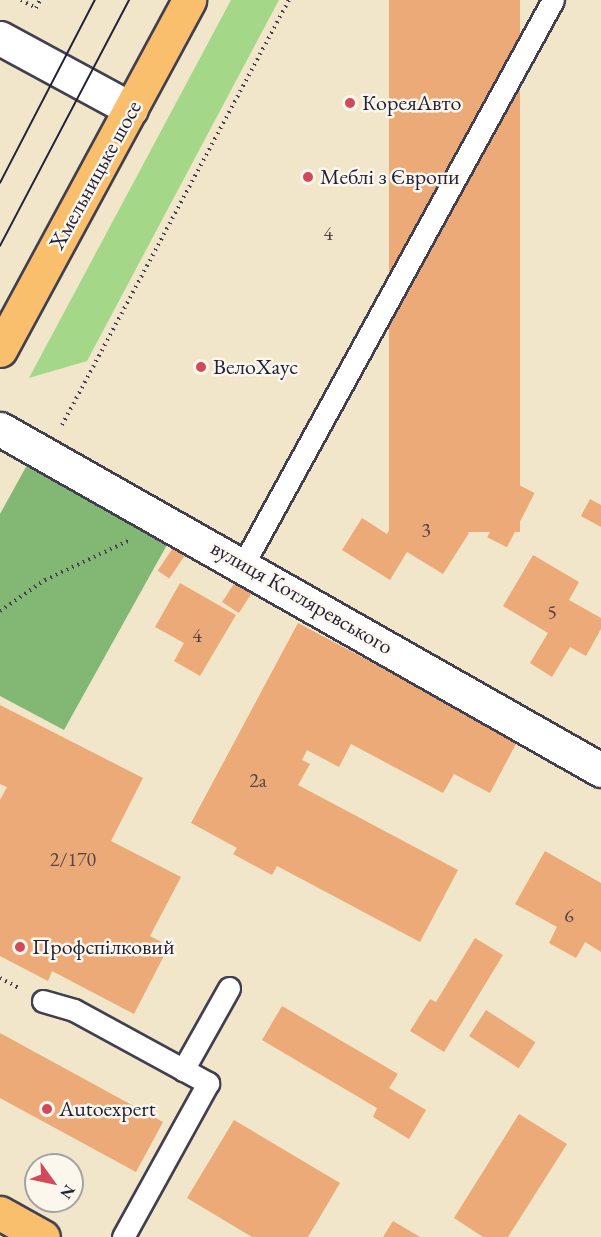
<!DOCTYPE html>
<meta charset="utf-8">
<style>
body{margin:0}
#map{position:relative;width:601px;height:1237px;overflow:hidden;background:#f1e6ca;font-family:"EB Garamond",serif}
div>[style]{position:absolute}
.green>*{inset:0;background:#a4d888}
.forest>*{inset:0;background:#83b874}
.building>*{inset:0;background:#ebaa77;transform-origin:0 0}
.path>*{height:4px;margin-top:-2px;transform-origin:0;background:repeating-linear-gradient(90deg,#413f50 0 1.5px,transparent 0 6px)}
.roads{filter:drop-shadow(2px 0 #413f50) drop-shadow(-2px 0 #413f50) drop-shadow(0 2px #413f50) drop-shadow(0 -2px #413f50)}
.lane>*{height:21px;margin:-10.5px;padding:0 10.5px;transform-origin:10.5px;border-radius:10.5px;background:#fff}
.street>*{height:33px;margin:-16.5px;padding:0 16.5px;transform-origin:16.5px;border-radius:16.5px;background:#fff}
.primary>*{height:33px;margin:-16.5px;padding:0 16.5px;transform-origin:16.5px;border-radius:16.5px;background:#f9bf6d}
.tram>*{height:1.5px;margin:-0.75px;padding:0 0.75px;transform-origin:0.75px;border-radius:0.75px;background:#22223b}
.dots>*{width:16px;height:16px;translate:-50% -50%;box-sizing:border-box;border:3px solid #fbf7ec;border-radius:50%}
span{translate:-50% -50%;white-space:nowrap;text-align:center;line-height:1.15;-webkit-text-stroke:5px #fbf7ec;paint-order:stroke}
.number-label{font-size:20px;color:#54444a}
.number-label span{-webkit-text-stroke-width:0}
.poi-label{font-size:22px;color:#22223b}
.left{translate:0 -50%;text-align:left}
.street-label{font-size:22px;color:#22223b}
.north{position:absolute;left:24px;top:1153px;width:60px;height:60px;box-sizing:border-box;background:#fbf7ec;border:2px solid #a4a2a5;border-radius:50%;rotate:123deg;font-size:16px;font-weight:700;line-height:24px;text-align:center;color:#22223b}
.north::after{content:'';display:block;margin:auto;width:21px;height:27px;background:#d1495b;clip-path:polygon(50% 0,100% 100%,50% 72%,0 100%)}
</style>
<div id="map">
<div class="green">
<i style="clip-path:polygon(231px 0,279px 0,87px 361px,29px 378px)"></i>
</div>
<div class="forest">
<i style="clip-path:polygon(27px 465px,168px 543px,64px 730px,0 696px,0 514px)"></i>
</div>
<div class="building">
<i style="left:389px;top:0;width:131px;height:532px"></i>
<i style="left:515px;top:483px;width:22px;height:61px;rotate:27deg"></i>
<i style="clip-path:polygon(433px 484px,452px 496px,448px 503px,467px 515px,459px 527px,469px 533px,443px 574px,407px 552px,390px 580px,342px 550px,362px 518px,387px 534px,397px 517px,408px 524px)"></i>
<i style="clip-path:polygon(590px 499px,601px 505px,601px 527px,581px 516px)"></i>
<i style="left:175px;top:545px;width:14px;height:31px;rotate:34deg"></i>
<i style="clip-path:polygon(533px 555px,579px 582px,569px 600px,601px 618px,601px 629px,586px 656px,570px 647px,552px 677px,530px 663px,548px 633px,503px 606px)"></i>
<i style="left:239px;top:576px;width:20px;height:31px;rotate:33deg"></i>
<i style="clip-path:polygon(180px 583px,236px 615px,200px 676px,174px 661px,184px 643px,155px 627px)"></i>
<i style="clip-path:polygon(298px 623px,518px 740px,490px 793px,454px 774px,443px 793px,351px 744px,339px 767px,307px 750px,302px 760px,310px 764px,298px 785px,458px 870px,420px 942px,277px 866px,272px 875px,233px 854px,237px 848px,191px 823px)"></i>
<i style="clip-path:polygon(0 705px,143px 778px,111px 841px,181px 877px,150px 936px,169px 946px,134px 1014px,52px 971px,48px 981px,0 956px,0 800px,7px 787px,0 784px)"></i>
<i style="clip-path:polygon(545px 851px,601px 883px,601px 952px,585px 942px,576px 958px,549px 943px,557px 927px,515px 904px)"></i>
<i style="clip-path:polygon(475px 938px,503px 955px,444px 1052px,410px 1031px,430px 999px,436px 1002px)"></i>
<i style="clip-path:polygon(282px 1006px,398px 1074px,389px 1088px,426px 1110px,409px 1139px,373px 1117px,377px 1108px,262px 1040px)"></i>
<i style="left:486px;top:1010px;width:59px;height:31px;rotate:33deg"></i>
<i style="clip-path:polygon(0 1033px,163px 1122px,136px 1172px,0 1098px)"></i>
<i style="clip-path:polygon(519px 1114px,567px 1144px,508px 1237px,483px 1237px,454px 1218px)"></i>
<i style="clip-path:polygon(234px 1120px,340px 1183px,308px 1237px,252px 1237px,187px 1198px)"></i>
<i style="clip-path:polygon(393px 1221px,420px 1237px,383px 1237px)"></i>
</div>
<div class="path">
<i style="left:21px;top:0;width:17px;rotate:28deg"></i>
<i style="left:36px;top:8px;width:9px;rotate:-63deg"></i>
<i style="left:62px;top:425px;width:482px;rotate:-61.9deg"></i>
<i style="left:0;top:611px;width:55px;rotate:-34.6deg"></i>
<i style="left:45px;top:580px;width:92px;rotate:-25.2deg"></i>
<i style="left:0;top:978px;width:21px;rotate:28deg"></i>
</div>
<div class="roads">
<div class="lane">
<i style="left:244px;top:563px;width:642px;rotate:-61.24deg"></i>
<i style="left:43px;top:1001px;width:32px;rotate:16deg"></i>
<i style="left:74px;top:1010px;width:153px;rotate:28.6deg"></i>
<i style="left:208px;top:1083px;width:176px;rotate:118.9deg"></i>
<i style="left:183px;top:1070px;width:94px;rotate:-60.7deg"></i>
</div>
<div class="street">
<i style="left:0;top:38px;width:149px;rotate:28.5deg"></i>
<i style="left:0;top:429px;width:691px;rotate:29.57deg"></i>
</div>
<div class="primary">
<i style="left:0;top:350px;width:398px;rotate:-61.6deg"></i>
<i style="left:0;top:1213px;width:49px;rotate:29.2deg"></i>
</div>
</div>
<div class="tram">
<i style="left:0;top:183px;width:206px;rotate:-62.6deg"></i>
<i style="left:0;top:246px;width:278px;rotate:-62.3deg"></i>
</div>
<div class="dots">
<i style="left:350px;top:103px;background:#d1495b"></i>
<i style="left:308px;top:177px;background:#d1495b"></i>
<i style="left:201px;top:367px;background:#d1495b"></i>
<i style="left:20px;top:947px;background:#d1495b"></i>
<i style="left:47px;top:1109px;background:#d1495b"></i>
</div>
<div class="number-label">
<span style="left:328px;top:233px">4</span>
<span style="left:426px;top:530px">3</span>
<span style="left:552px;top:612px">5</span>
<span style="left:197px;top:635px">4</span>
<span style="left:258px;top:780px">2а</span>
<span style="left:73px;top:859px">2/170</span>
<span style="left:569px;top:915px">6</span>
</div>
<div class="poi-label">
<span class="left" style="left:362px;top:103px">КореяАвто</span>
<span class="left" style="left:320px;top:177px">Меблі з Європи</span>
<span class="left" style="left:213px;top:367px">ВелоХаус</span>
<span class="left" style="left:32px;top:947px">Профспілковий</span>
<span class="left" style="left:59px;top:1109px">Autoexpert</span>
</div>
<div class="street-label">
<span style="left:95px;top:175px;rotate:-61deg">Хмельницьке шосе</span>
<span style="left:302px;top:597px;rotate:30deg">вулиця Котляревського</span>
</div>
<div class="north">N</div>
</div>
